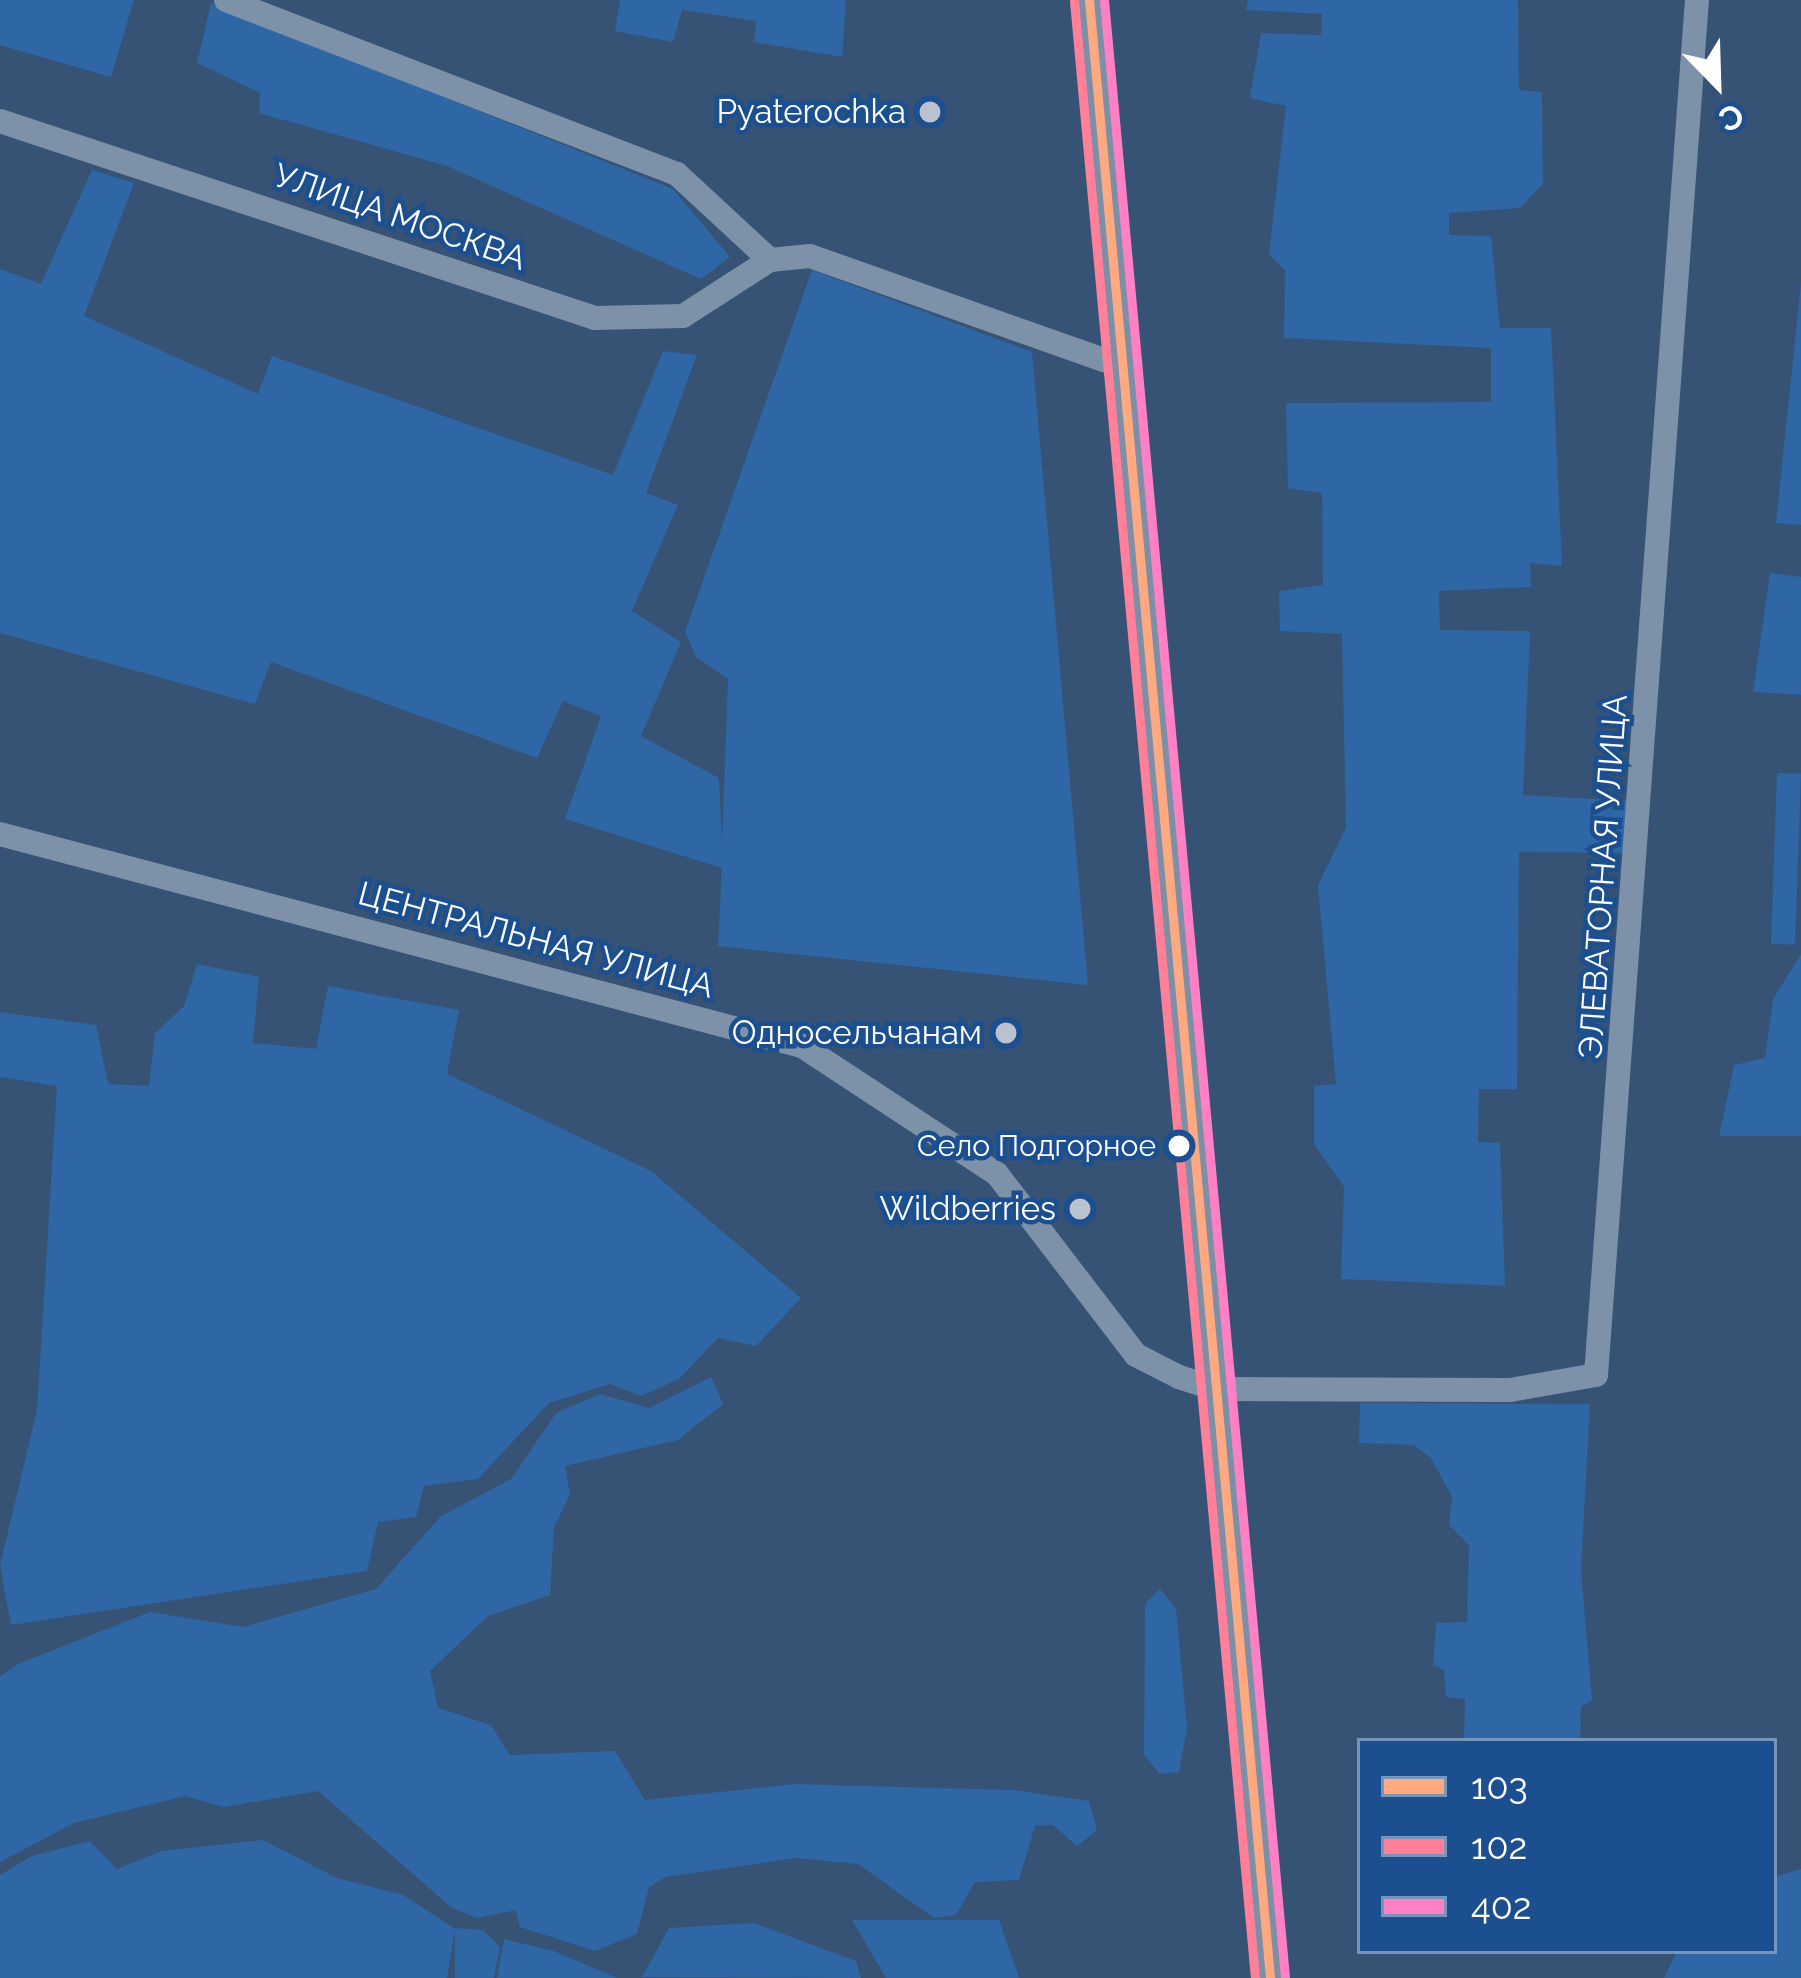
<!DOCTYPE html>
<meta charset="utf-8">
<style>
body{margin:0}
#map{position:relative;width:1801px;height:1978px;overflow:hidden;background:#365274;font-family:Raleway,sans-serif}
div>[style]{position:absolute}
.green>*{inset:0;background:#2f66a5;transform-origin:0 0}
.minor>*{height:24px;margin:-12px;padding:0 12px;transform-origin:12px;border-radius:12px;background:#7d92a8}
.major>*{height:30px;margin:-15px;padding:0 15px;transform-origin:15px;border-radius:15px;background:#7d8ea7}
.bus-1>*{height:9px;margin:-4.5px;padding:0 4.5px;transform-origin:4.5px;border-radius:4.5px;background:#ffa980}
.bus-2>*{height:9px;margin:-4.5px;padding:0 4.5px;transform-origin:4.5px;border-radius:4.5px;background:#ff8098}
.bus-3>*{height:9px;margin:-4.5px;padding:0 4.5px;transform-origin:4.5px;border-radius:4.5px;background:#ff80c5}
.dots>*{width:33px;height:33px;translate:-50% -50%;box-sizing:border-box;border:6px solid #1b4f8f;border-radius:50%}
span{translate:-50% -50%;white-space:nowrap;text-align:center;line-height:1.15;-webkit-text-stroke:9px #1b4f8f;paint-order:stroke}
.bus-label{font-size:30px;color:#fff}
.right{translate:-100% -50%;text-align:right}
.poi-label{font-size:33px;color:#fff}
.street-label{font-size:33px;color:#fff}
.legend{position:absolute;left:1357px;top:1738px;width:420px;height:216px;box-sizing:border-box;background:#1b4f8f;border:3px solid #7695bc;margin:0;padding:15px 21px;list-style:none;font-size:36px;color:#fff}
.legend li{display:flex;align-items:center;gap:24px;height:60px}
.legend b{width:60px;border:3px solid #7695bc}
.north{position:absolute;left:1657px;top:24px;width:120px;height:120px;-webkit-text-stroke:9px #1b4f8f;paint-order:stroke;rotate:157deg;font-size:33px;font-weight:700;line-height:48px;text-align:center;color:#fff}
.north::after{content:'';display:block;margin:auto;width:42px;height:54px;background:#fff;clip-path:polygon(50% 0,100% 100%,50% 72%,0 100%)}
</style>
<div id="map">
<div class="green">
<i style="clip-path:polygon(0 0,134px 0,111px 77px,0 45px)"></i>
<i style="clip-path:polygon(620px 0,846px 0,842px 57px,754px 42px,756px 21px,682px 10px,673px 42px,615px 31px)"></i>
<i style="clip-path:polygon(1248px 0,1518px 0,1519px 90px,1542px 92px,1543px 184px,1520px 208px,1449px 213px,1449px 235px,1491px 236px,1500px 328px,1551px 328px,1562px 566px,1530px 563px,1531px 587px,1439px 591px,1440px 630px,1530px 631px,1523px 795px,1628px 801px,1625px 853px,1519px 852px,1517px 1089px,1479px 1089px,1478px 1142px,1500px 1143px,1505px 1286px,1341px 1279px,1344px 1187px,1314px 1144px,1314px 1086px,1336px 1084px,1318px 885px,1346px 828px,1342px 634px,1280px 631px,1279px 591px,1323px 585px,1322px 493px,1288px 488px,1286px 403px,1491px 402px,1491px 348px,1284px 338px,1285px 270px,1269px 255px,1286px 106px,1250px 98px,1261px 33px,1321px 35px,1322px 14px,1246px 10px)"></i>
<i style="clip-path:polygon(211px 3px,673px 189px,730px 257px,701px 279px,447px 166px,259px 113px,260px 93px,197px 63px)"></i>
<i style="clip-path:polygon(92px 170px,134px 183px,84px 316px,258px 394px,272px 356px,613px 475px,663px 351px,697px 355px,646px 493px,678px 505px,632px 611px,681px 642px,641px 736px,719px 778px,722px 842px,728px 679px,696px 657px,685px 632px,812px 270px,1032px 352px,1088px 985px,718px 946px,722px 868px,565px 819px,601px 716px,563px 701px,537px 758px,271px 662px,255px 704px,0 633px,0 269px,41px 284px)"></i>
<i style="clip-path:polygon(1801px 283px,1801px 525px,1776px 523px)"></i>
<i style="clip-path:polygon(1770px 573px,1801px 577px,1801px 695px,1753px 692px)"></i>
<i style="left:1777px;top:773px;width:24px;height:171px;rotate:2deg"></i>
<i style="clip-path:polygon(1801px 954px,1801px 1136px,1719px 1136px,1734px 1065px,1765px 1058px,1773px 999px)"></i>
<i style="clip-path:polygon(197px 964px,259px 977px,253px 1043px,316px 1049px,328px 986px,459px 1010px,447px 1074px,651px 1171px,801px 1298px,756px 1346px,718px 1338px,679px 1379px,641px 1396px,610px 1384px,549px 1403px,478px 1479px,424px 1486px,416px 1517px,378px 1522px,367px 1571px,11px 1625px,0 1565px,37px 1410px,57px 1086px,0 1077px,0 1012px,96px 1025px,108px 1084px,149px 1086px,155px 1033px,184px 1006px)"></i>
<i style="clip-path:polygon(711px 1377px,723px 1404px,678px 1440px,565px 1466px,570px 1494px,554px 1527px,550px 1595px,488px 1616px,430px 1671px,438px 1708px,491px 1725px,510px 1755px,615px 1751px,645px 1800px,795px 1784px,1014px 1790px,1089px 1801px,1097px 1830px,1077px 1846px,1053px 1825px,1035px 1826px,1019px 1880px,975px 1882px,956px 1915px,934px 1918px,858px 1864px,796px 1858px,666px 1877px,649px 1887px,637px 1934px,595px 1951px,520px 1927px,516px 1910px,477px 1918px,452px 1908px,318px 1791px,224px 1807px,185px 1796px,74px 1823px,0 1862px,0 1677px,18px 1664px,150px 1612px,243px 1627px,376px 1589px,441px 1516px,511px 1479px,556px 1413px,600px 1394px,649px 1408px)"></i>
<i style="clip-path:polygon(1360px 1403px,1590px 1404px,1581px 1570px,1592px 1700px,1581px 1707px,1580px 1741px,1464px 1741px,1465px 1699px,1446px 1697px,1444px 1670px,1433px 1666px,1436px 1623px,1467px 1622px,1469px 1545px,1449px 1525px,1452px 1497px,1431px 1458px,1414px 1445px,1359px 1443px)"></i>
<i style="clip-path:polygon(1160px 1589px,1176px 1608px,1187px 1728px,1179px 1772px,1160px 1774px,1144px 1755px,1145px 1604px)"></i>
<i style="clip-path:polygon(263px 1840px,337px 1878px,403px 1895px,454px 1928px,483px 1930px,500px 1947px,494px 1978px,455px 1978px,455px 1930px,447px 1978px,0 1978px,0 1875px,32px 1856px,90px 1841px,117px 1869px,162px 1851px)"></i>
<i style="clip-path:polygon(1801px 1869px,1801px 1978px,1664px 1978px,1677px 1951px,1774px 1951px,1774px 1877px)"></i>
<i style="clip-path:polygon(852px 1920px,999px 1920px,1019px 1978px,886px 1978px)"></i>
<i style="clip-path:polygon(754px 1923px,856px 1961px,861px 1978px,642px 1977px,669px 1928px)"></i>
<i style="clip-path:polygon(504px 1939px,554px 1951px,617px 1978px,497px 1978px)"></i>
</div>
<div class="minor">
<i style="left:226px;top:0;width:483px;rotate:21.1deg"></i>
<i style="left:677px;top:174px;width:127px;rotate:42.8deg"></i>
<i style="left:0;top:121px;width:627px;rotate:18.32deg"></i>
<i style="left:595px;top:318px;width:88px;rotate:-1.3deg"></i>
<i style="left:683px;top:316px;width:103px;rotate:-32.8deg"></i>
<i style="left:770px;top:260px;width:40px;rotate:-5.7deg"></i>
<i style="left:810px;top:256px;width:333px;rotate:19.5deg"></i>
<i style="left:0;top:834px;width:830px;rotate:14.81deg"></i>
<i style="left:802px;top:1046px;width:233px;rotate:33.3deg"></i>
<i style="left:997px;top:1174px;width:228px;rotate:52.5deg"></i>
<i style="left:1136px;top:1355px;width:48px;rotate:27.1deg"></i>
<i style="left:1179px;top:1377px;width:38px;rotate:18deg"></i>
<i style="left:1215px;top:1389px;width:295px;rotate:0.2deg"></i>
<i style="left:1510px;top:1390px;width:87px;rotate:-9.9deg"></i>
<i style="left:1596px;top:1375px;width:1379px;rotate:-85.8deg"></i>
</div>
<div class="major">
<i style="left:1089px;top:0;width:1986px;rotate:84.77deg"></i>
</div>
<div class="bus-1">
<i style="left:1089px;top:0;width:1986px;rotate:84.77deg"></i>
</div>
<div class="bus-2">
<i style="left:1074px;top:1px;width:1985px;rotate:84.77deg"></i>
</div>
<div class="bus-3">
<i style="left:1104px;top:0;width:1985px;rotate:84.77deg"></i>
</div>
<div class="dots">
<i style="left:930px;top:112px;background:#b9c2ce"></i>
<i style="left:1006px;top:1033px;background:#b9c2ce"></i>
<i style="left:1179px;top:1146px;background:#fff"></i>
<i style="left:1080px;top:1209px;background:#b9c2ce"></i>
</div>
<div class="bus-label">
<span class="right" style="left:1156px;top:1146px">Село Подгорное</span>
</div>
<div class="poi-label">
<span class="right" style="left:906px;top:112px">Pyaterochka</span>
<span class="right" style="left:982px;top:1033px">Односельчанам</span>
<span class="right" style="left:1056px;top:1209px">Wildberries</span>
</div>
<div class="street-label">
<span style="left:400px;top:217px;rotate:19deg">УЛИЦА МОСКВА</span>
<span style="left:1603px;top:877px;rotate:-86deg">ЭЛЕВАТОРНАЯ УЛИЦА</span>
<span style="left:536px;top:940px;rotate:15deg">ЦЕНТРАЛЬНАЯ УЛИЦА</span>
</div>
<ul class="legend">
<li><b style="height:15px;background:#ffa980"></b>103</li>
<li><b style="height:15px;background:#ff8098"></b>102</li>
<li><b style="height:15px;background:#ff80c5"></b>402</li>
</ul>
<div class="north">С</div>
</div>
